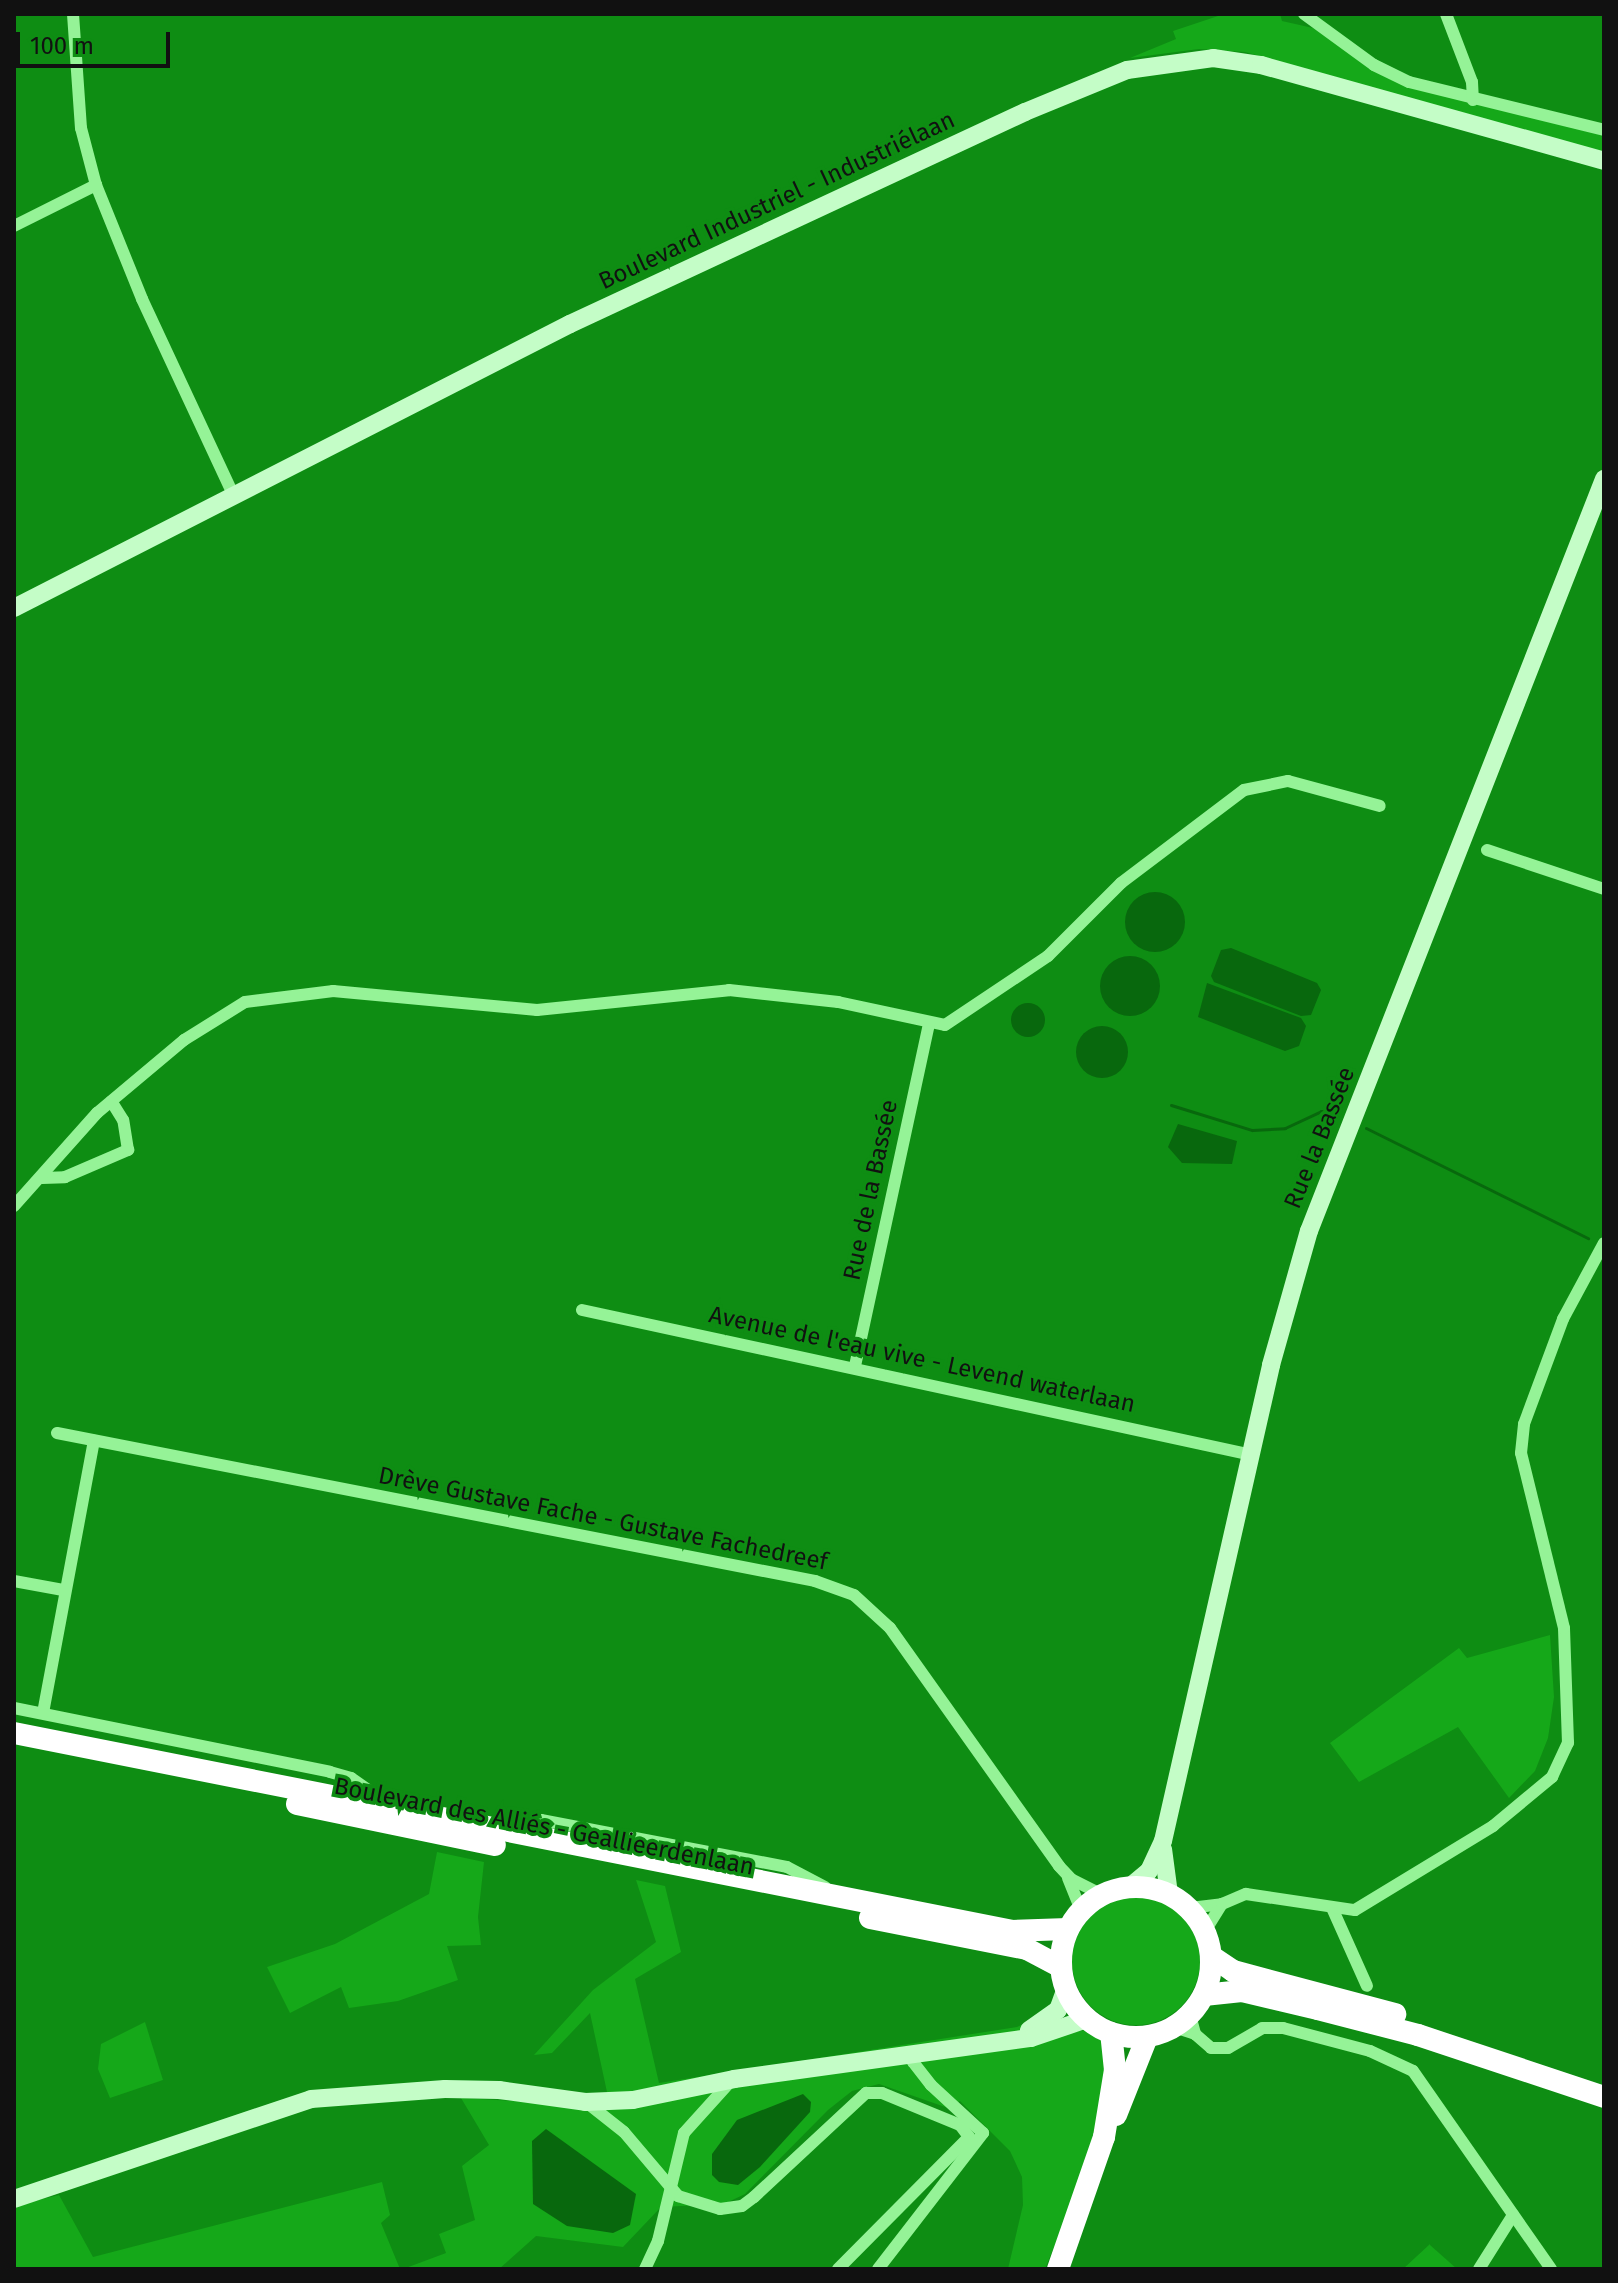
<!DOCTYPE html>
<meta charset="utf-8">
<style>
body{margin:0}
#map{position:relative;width:1618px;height:2283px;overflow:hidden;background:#0e8d13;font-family:"Fira Sans",sans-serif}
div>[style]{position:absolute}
.green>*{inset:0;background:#15a819}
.round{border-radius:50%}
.water>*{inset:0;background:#08680d}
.stream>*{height:3px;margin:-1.5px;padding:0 1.5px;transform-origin:1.5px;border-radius:1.5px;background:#08680d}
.street>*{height:12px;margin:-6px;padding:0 6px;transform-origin:6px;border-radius:6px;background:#95f397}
.secondary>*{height:18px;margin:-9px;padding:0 9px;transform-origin:9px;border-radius:9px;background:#c4fdc7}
.highway>*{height:22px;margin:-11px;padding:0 11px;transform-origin:11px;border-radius:11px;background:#fff}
.highway>.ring{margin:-11px;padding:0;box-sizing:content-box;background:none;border:22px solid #fff;border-radius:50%}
span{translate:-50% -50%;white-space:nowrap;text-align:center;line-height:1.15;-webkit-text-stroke:7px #0e8d13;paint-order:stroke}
.street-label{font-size:24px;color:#111}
.frame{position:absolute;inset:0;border:16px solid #111;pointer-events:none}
.scale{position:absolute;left:16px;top:32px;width:154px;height:36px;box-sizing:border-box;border:4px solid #111;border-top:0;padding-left:10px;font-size:24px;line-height:28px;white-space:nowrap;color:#111;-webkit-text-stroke:6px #0e8d13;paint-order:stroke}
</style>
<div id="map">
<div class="green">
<i style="clip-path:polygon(1224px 14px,1280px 14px,1282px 21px,1313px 28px,1406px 85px,1604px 135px,1604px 153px,1245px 52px,1199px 49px,1130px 58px,1176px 39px,1173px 31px)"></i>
<i style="clip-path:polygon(1550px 1635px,1554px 1697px,1548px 1738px,1535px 1771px,1509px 1798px,1458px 1727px,1359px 1782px,1330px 1743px,1459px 1648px,1467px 1658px)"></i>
<i style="clip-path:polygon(437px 1852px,484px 1862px,478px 1917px,481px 1945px,447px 1946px,458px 1980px,398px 2001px,349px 2008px,341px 1987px,290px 2013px,267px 1967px,335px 1944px,429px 1894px)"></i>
<i style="clip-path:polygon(636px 1880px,665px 1886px,681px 1952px,635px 1979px,659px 2083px,1017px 2027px,1036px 2018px,1065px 2033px,1086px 2030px,1102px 2041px,1107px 2075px,1084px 2173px,1045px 2269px,1008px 2269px,1023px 2205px,1022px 2177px,1010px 2151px,960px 2101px,948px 2108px,879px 2084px,852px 2091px,828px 2110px,745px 2194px,724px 2204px,661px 2207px,623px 2247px,536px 2236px,499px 2269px,403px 2269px,446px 2253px,439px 2234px,475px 2220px,462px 2166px,489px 2145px,461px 2098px,610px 2106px,590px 2013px,552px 2053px,534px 2055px,593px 1990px,656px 1942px)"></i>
<i class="round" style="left:1072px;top:1897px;width:128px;height:128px"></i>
<i style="clip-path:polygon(145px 2022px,163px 2080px,110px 2098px,98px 2069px,101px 2044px)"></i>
<i style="clip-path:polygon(382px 2182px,390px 2215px,381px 2223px,400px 2269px,14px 2269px,14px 2206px,59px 2195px,93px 2257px)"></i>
<i style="clip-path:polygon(1430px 2244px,1430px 2245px,1457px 2269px,1403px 2269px)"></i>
</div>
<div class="water">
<i class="round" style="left:1125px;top:892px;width:60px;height:60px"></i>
<i style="clip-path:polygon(1231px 948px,1317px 983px,1321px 990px,1311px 1015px,1301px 1016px,1214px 982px,1211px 976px,1221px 950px)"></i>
<i class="round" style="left:1100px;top:956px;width:60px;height:60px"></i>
<i style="clip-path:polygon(1207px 983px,1301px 1018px,1306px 1026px,1299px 1046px,1285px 1051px,1198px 1017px)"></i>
<i class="round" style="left:1011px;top:1003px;width:34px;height:34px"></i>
<i class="round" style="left:1076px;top:1026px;width:52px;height:52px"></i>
<i style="clip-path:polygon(1178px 1124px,1237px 1141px,1232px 1164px,1182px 1163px,1168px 1147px)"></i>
<i style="clip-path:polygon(803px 2094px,811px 2102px,810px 2112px,760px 2167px,738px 2185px,719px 2182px,712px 2175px,712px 2154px,737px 2120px)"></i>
<i style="clip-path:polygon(546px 2129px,636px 2194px,630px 2225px,613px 2233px,567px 2226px,533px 2204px,532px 2141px)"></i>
</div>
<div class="stream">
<i style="left:1171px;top:1105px;width:85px;rotate:17.2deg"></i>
<i style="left:1252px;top:1130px;width:33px;rotate:-3deg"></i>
<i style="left:1285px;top:1128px;width:40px;rotate:-25deg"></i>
<i style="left:1321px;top:1111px;width:10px;rotate:6deg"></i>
<i style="left:1366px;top:1128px;width:248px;rotate:26.4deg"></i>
</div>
<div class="street">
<i style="left:73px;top:14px;width:114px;rotate:86deg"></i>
<i style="left:81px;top:128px;width:59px;rotate:75.3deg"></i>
<i style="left:96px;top:185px;width:123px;rotate:68deg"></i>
<i style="left:142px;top:299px;width:215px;rotate:65deg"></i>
<i style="left:1304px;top:14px;width:87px;rotate:36.1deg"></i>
<i style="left:1374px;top:65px;width:39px;rotate:26deg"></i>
<i style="left:1409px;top:82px;width:201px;rotate:13.8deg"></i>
<i style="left:1446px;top:14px;width:73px;rotate:69.1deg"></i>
<i style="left:1472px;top:82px;width:18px;rotate:87deg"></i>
<i style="left:14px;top:226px;width:92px;rotate:-26.6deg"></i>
<i style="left:1487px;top:850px;width:123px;rotate:18.4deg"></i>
<i style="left:42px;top:1178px;width:23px;rotate:-2deg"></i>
<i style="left:65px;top:1177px;width:69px;rotate:-23.2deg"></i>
<i style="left:128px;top:1150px;width:30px;rotate:-99deg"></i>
<i style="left:123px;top:1120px;width:22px;rotate:-122deg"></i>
<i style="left:14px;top:1206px;width:125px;rotate:-48.3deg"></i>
<i style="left:97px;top:1113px;width:114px;rotate:-40deg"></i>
<i style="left:184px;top:1040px;width:72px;rotate:-31.9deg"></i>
<i style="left:245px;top:1002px;width:89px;rotate:-7.1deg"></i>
<i style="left:333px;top:991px;width:205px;rotate:5.3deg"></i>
<i style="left:537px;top:1010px;width:193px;rotate:-5.9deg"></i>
<i style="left:729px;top:990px;width:110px;rotate:6.3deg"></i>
<i style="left:838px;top:1002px;width:109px;rotate:12.1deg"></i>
<i style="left:945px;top:1025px;width:124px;rotate:-33.8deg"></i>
<i style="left:1048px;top:956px;width:103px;rotate:-45deg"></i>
<i style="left:1121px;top:883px;width:154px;rotate:-37.1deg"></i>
<i style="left:1244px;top:790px;width:45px;rotate:-11.6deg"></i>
<i style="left:1288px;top:781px;width:95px;rotate:15.2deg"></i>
<i style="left:582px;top:1310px;width:686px;rotate:12.21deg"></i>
<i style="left:855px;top:1366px;width:351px;rotate:-77.8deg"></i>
<i style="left:57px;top:1433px;width:772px;rotate:11.05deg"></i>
<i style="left:815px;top:1581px;width:41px;rotate:19.7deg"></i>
<i style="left:854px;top:1595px;width:49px;rotate:42.5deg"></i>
<i style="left:890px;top:1628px;width:292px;rotate:54.6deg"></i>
<i style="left:1059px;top:1866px;width:18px;rotate:47deg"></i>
<i style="left:1071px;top:1879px;width:34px;rotate:27deg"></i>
<i style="left:14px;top:1581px;width:50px;rotate:10.4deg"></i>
<i style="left:14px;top:1708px;width:322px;rotate:11.4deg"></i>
<i style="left:330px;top:1772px;width:22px;rotate:16deg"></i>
<i style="left:351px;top:1778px;width:44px;rotate:34.8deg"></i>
<i style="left:43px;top:1713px;width:277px;rotate:-79.4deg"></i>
<i style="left:529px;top:1836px;width:20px;rotate:-53deg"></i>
<i style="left:541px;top:1820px;width:250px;rotate:10.8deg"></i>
<i style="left:787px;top:1867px;width:43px;rotate:27.8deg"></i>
<i style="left:1068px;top:1878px;width:35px;rotate:68deg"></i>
<i style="left:1190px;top:1908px;width:32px;rotate:-7deg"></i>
<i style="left:1333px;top:1910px;width:83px;rotate:65.9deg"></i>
<i style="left:1205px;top:1931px;width:32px;rotate:-58deg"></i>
<i style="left:1222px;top:1904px;width:26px;rotate:-23deg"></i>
<i style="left:1246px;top:1894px;width:110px;rotate:8.4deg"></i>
<i style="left:1355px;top:1910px;width:162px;rotate:-31.3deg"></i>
<i style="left:1493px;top:1826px;width:77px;rotate:-39.7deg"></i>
<i style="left:1552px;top:1777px;width:38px;rotate:-65deg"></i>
<i style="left:1568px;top:1743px;width:115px;rotate:-92deg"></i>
<i style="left:1564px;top:1628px;width:180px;rotate:-103.8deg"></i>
<i style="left:1521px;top:1453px;width:29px;rotate:-84deg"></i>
<i style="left:1524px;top:1424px;width:112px;rotate:-69.6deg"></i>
<i style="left:1563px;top:1319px;width:86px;rotate:-61.7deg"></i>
<i style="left:1190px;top:2015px;width:20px;rotate:75deg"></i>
<i style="left:1195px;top:2034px;width:21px;rotate:41deg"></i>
<i style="left:1211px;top:2048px;width:17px"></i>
<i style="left:1228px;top:2048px;width:39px;rotate:-30deg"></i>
<i style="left:1262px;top:2028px;width:21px"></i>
<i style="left:1283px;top:2028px;width:90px;rotate:14.8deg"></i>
<i style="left:1370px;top:2051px;width:47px;rotate:24.9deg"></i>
<i style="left:1413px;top:2071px;width:241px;rotate:55.1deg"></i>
<i style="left:1174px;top:2027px;width:22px;rotate:18deg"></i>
<i style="left:586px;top:2102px;width:48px;rotate:38.3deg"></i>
<i style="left:624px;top:2132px;width:84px;rotate:49.8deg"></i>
<i style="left:678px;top:2196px;width:44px;rotate:17.2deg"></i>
<i style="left:720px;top:2209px;width:22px;rotate:-8deg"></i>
<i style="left:742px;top:2206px;width:15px;rotate:-37deg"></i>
<i style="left:754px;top:2197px;width:153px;rotate:-42.9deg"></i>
<i style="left:866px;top:2093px;width:16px"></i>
<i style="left:882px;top:2093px;width:84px;rotate:22.3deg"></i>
<i style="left:960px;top:2125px;width:15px;rotate:53deg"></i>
<i style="left:969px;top:2137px;width:186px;rotate:134.8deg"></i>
<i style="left:645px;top:2269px;width:31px;rotate:-65deg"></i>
<i style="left:658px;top:2241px;width:111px;rotate:-76.5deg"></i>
<i style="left:684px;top:2133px;width:70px;rotate:-47.9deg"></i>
<i style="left:878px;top:2269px;width:172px;rotate:-52.3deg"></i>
<i style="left:983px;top:2133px;width:71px;rotate:-137.3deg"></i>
<i style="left:931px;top:2085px;width:29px;rotate:-128deg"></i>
<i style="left:913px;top:2062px;width:8px;rotate:-90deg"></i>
<i style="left:1479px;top:2269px;width:64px;rotate:-57.8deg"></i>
</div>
<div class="secondary">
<i style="left:14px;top:608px;width:624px;rotate:-27.06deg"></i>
<i style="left:570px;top:324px;width:502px;rotate:-24.98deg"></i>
<i style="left:1025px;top:112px;width:110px;rotate:-22.4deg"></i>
<i style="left:1127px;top:70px;width:87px;rotate:-7.9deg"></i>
<i style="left:1213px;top:58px;width:49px;rotate:8.3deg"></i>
<i style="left:1261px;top:65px;width:356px;rotate:15.6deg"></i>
<i style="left:1163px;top:1849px;width:45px;rotate:82.4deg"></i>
<i style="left:1131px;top:1886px;width:23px;rotate:-40deg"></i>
<i style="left:1149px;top:1871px;width:33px;rotate:-65deg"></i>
<i style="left:1163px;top:1841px;width:488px;rotate:-77.2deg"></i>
<i style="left:1271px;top:1365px;width:139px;rotate:-74.2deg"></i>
<i style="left:1309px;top:1231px;width:808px;rotate:-68.58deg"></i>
<i style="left:1029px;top:2030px;width:35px;rotate:-35deg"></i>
<i style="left:1058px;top:2010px;width:23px;rotate:-70deg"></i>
<i style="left:14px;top:2199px;width:313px;rotate:-18.6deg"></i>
<i style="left:311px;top:2099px;width:134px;rotate:-4.3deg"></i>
<i style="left:445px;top:2089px;width:54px;rotate:1.1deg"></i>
<i style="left:499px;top:2090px;width:87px;rotate:7.9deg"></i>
<i style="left:585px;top:2102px;width:48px;rotate:-2.4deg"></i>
<i style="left:633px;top:2100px;width:103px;rotate:-11.7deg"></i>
<i style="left:734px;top:2079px;width:300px;rotate:-7.9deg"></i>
<i style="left:1031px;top:2038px;width:59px;rotate:-18.7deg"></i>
</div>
<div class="highway">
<i style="left:14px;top:1733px;width:1017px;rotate:11.22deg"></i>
<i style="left:1012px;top:1931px;width:56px;rotate:-2deg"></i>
<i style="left:297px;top:1804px;width:202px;rotate:11.7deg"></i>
<i class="ring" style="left:1061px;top:1887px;width:128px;height:128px"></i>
<i style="left:870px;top:1918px;width:160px;rotate:11.2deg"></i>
<i style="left:1027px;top:1949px;width:38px;rotate:28deg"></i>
<i style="left:1211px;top:1956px;width:27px;rotate:34deg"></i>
<i style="left:1233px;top:1971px;width:168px;rotate:14.9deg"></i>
<i style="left:1204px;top:1995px;width:38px;rotate:-6deg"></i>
<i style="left:1242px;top:1991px;width:78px;rotate:13.3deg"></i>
<i style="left:1318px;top:2009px;width:103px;rotate:14.6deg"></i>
<i style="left:1418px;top:2035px;width:196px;rotate:18.4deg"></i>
<i style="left:1116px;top:2115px;width:84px;rotate:-68.3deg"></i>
<i style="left:1058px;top:2269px;width:140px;rotate:-70.8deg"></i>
<i style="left:1104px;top:2137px;width:68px;rotate:-80.7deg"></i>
<i style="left:1115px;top:2070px;width:37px;rotate:-96deg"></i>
</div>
<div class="street-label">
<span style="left:777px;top:201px;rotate:-25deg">Boulevard Industriel - Industriélaan</span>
<span style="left:1320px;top:1138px;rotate:-68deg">Rue la Bassée</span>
<span style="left:871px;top:1190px;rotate:-78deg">Rue de la Bassée</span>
<span style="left:922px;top:1360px;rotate:12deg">Avenue de l'eau vive - Levend waterlaan</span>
<span style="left:603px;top:1519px;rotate:11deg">Drève Gustave Fache - Gustave Fachedreef</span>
<span style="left:544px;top:1827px;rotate:11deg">Boulevard des Alliés - Geallieerdenlaan</span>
</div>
<div class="frame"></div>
<div class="scale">100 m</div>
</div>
